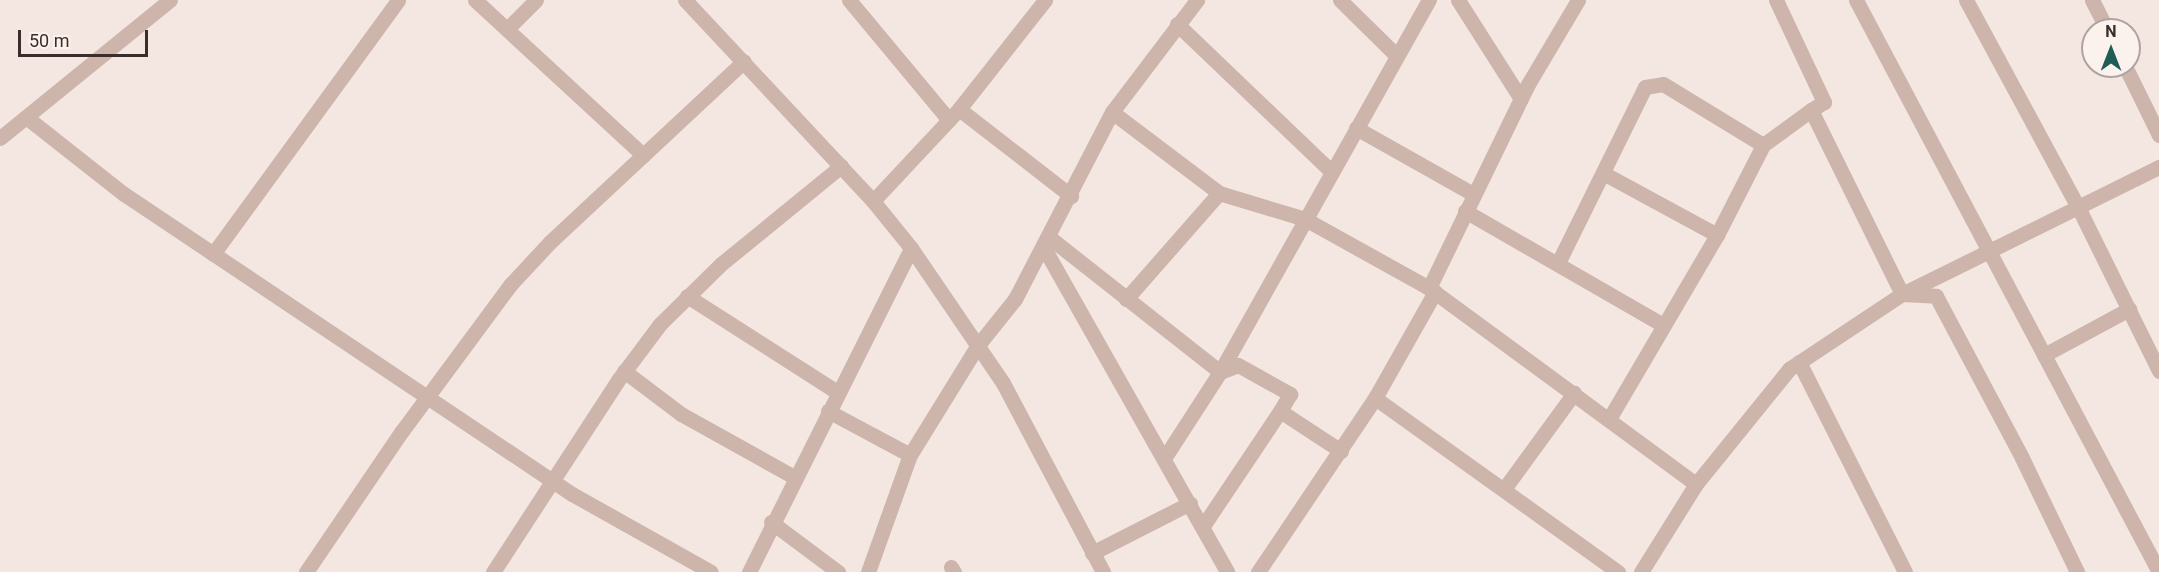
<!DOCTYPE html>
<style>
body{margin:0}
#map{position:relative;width:2159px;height:572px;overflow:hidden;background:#f4e7e1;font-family:Roboto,sans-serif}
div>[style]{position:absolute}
.minor>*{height:15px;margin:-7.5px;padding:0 7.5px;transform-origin:7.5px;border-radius:7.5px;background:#cdb5ac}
span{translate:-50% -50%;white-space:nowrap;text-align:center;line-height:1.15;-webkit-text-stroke:6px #fbf2ee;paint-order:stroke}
.north{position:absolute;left:2081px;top:18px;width:60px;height:60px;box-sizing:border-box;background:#fbf2ee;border:2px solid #aea3a0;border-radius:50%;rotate:0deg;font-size:16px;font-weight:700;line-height:24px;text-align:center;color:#3b2d2b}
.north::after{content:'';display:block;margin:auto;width:21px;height:27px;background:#1f5d56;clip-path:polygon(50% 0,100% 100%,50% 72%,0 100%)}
.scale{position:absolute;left:18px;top:30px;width:130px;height:27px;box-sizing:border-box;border:3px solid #3b2d2b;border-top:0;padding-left:8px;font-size:18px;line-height:21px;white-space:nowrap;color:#3b2d2b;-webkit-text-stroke:4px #fbf2ee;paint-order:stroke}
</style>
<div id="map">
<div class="minor">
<i style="left:475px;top:0;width:229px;rotate:42.7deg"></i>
<i style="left:685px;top:0;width:275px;rotate:46.9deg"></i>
<i style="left:873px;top:201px;width:60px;rotate:51deg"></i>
<i style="left:911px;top:248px;width:163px;rotate:55.7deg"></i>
<i style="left:1003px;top:383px;width:214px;rotate:62.1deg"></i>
<i style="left:849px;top:0;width:156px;rotate:50.2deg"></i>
<i style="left:1340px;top:0;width:80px;rotate:44.5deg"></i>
<i style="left:1458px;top:0;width:117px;rotate:57.5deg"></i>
<i style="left:1776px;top:0;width:113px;rotate:64.8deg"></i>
<i style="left:1824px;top:102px;width:15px;rotate:148deg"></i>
<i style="left:1811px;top:110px;width:205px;rotate:63.7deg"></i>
<i style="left:1902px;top:294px;width:34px;rotate:3deg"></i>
<i style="left:1936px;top:296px;width:183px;rotate:62deg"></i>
<i style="left:2022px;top:458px;width:127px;rotate:64.2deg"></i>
<i style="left:1856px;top:0;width:647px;rotate:62.09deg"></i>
<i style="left:1966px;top:0;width:238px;rotate:61.6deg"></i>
<i style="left:2079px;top:209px;width:181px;rotate:63.7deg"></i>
<i style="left:2092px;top:0;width:34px;rotate:63deg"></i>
<i style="left:1177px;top:24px;width:214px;rotate:43.7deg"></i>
<i style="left:507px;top:29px;width:41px;rotate:-45deg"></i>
<i style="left:2125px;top:66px;width:77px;rotate:63.8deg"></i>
<i style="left:959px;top:109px;width:142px;rotate:37.8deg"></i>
<i style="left:1112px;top:112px;width:134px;rotate:37.1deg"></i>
<i style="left:1219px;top:193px;width:90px;rotate:16.8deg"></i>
<i style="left:1305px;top:219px;width:142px;rotate:29.1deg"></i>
<i style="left:1429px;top:288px;width:331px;rotate:36.3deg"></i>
<i style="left:26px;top:117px;width:125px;rotate:38.2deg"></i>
<i style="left:124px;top:194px;width:539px;rotate:33.81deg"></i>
<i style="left:572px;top:494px;width:159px;rotate:29.3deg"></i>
<i style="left:1356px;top:128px;width:134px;rotate:29.4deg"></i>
<i style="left:0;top:138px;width:219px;rotate:-39.1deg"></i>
<i style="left:1603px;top:173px;width:130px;rotate:28.5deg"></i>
<i style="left:873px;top:201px;width:126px;rotate:-46.9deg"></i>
<i style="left:959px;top:109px;width:139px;rotate:-51.7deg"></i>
<i style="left:1465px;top:211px;width:228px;rotate:29.9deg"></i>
<i style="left:1050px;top:238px;width:216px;rotate:38.2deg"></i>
<i style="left:1220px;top:372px;width:19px;rotate:-21deg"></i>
<i style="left:1238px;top:365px;width:60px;rotate:29.1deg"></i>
<i style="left:1290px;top:394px;width:20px;rotate:120deg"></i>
<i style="left:1280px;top:411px;width:73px;rotate:33.3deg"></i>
<i style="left:1044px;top:248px;width:372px;rotate:60.5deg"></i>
<i style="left:213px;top:254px;width:314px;rotate:-53.9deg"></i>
<i style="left:1558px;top:263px;width:196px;rotate:-63.7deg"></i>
<i style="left:1645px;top:87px;width:18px;rotate:-9deg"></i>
<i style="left:1663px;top:84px;width:117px;rotate:31.4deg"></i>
<i style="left:1429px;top:288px;width:225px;rotate:-64.1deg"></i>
<i style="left:1527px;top:86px;width:100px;rotate:-59.3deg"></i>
<i style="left:687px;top:296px;width:178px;rotate:32.6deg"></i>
<i style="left:1126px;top:299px;width:141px;rotate:-48.7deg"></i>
<i style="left:2044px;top:355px;width:97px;rotate:-28.4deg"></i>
<i style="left:1799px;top:362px;width:235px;rotate:63.2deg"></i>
<i style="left:624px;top:371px;width:71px;rotate:37deg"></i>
<i style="left:681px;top:414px;width:129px;rotate:29.1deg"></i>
<i style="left:1375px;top:398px;width:299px;rotate:35.6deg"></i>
<i style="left:828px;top:411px;width:93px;rotate:28.2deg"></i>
<i style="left:1609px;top:419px;width:213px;rotate:-59.6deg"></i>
<i style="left:1717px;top:235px;width:101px;rotate:-62.9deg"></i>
<i style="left:1763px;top:145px;width:59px;rotate:-36.1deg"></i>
<i style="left:1165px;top:457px;width:101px;rotate:-57.1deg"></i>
<i style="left:1220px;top:372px;width:427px;rotate:-60.7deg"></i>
<i style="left:1504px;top:489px;width:119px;rotate:-53.9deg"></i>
<i style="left:771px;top:522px;width:84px;rotate:36.7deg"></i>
<i style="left:1203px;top:526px;width:138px;rotate:-56.2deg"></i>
<i style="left:1092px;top:553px;width:110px;rotate:-27deg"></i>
<i style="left:951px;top:567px;width:6px;rotate:59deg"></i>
<i style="left:306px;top:572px;width:171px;rotate:-55.8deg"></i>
<i style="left:402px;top:431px;width:182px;rotate:-53.5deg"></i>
<i style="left:510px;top:285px;width:59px;rotate:-47.1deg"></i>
<i style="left:550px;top:242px;width:265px;rotate:-43deg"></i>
<i style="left:493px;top:572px;width:229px;rotate:-56.9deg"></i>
<i style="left:618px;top:380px;width:70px;rotate:-53.1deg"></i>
<i style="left:660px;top:324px;width:86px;rotate:-44.5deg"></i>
<i style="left:721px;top:264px;width:155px;rotate:-39.2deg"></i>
<i style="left:749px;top:572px;width:362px;rotate:-63.4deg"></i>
<i style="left:868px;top:572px;width:124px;rotate:-70.3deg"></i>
<i style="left:910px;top:455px;width:129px;rotate:-58.3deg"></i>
<i style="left:978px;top:345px;width:59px;rotate:-51.2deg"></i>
<i style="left:1015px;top:299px;width:211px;rotate:-62.6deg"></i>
<i style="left:1112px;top:112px;width:141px;rotate:-52.8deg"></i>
<i style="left:1258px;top:572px;width:210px;rotate:-56.1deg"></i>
<i style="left:1375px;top:398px;width:122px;rotate:-60.5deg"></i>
<i style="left:1641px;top:572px;width:104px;rotate:-58deg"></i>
<i style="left:1696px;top:484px;width:148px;rotate:-51deg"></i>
<i style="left:1789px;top:369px;width:136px;rotate:-33.6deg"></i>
<i style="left:1902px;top:294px;width:287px;rotate:-26.3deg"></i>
</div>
<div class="north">N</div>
<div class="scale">50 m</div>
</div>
